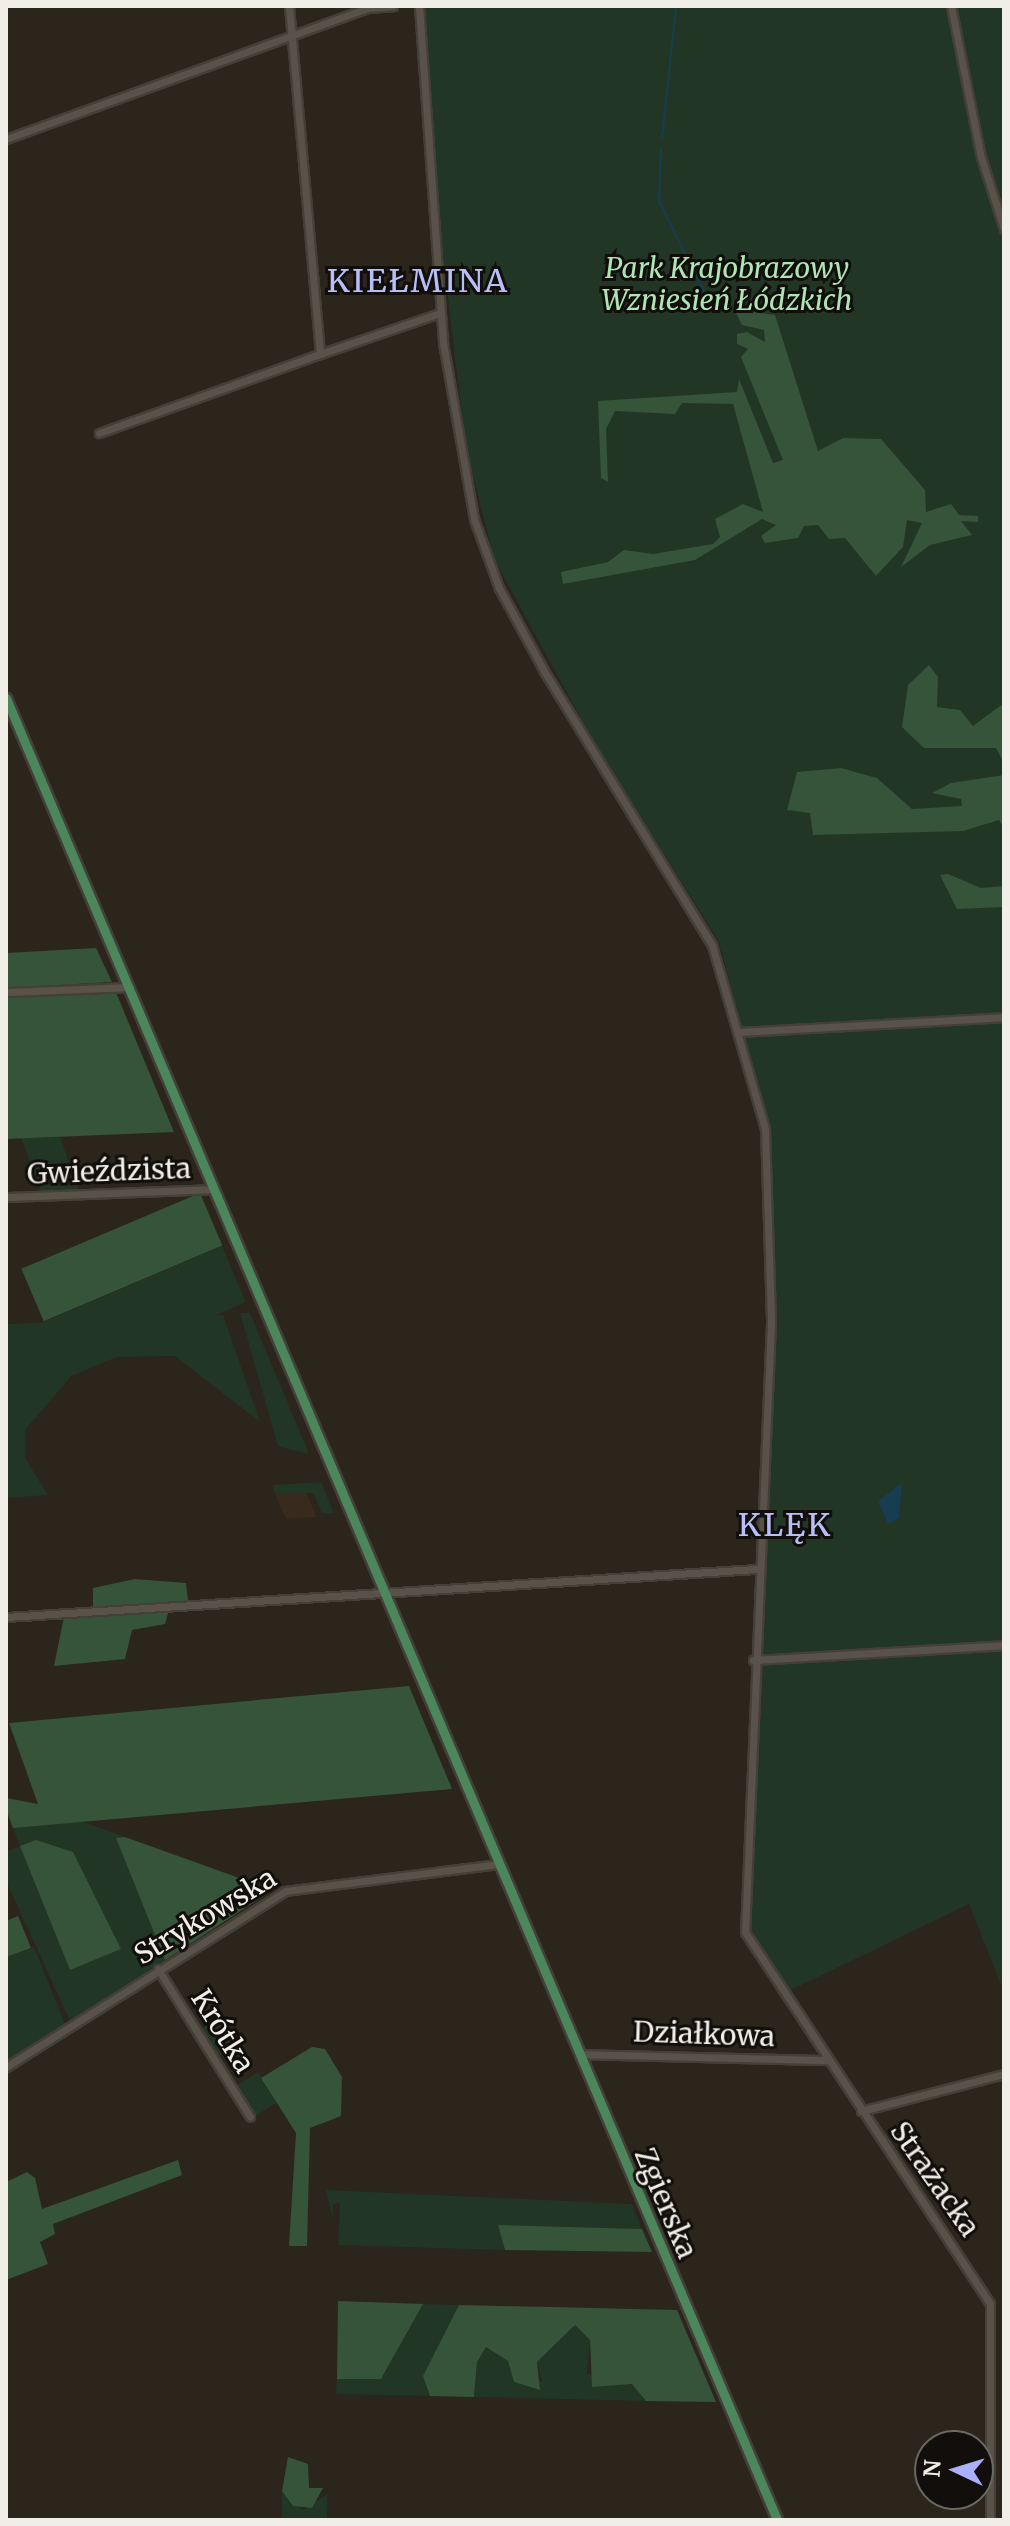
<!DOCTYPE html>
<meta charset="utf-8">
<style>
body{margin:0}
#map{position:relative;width:1010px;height:2526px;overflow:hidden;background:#2b251c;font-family:Merriweather,serif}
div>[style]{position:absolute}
.industrial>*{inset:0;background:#382a1d}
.green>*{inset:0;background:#213624;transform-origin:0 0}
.forest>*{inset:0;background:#355439;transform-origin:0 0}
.water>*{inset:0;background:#173d52}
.stream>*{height:2px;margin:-1px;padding:0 1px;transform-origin:1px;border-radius:1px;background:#173d52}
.roads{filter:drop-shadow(2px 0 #443f38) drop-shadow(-2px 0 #443f38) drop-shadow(0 2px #443f38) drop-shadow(0 -2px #443f38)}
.minor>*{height:7px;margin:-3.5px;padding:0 3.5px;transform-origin:3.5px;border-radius:3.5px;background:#595249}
.major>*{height:9px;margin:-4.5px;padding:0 4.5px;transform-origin:4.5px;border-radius:4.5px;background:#4b875b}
span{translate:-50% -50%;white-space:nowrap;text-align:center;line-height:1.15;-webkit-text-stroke:6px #110e0b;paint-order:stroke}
.park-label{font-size:28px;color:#aee5b4;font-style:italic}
.street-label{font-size:28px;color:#f1ede7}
.quarter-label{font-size:32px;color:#b8bef7;letter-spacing:2px}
.frame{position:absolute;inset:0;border:8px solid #f1ede7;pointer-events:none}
.north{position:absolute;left:914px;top:2430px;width:80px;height:80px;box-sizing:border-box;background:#110e0b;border:2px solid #6b6763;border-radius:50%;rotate:274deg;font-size:22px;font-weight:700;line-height:32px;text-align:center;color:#f1ede7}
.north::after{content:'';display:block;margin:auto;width:28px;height:36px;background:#aab0fb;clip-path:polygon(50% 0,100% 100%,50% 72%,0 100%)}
</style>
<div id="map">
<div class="industrial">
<i style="clip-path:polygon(306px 1492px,317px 1517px,286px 1519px,275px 1494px)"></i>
</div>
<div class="green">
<i style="clip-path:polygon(424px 6px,1004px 6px,1004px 1992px,969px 1904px,789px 1991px,746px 1928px,774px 1326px,769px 1130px,719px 942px,591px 737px,494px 559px,466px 448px,432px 165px)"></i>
<i style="clip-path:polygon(60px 1137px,79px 1190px,41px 1191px,21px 1138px)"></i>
<i style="left:222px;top:1246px;width:61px;height:216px;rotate:67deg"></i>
<i style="clip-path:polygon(240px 1313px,250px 1313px,309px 1454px,278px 1446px)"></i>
<i style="clip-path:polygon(223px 1315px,260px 1422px,175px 1356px,108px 1357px,95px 1320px)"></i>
<i style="clip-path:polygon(76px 1321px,79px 1367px,25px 1430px,25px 1458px,48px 1495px,6px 1498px,6px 1324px)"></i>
<i style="clip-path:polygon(321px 1482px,334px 1513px,322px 1513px,313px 1493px,275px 1494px,272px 1485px)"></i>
<i style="clip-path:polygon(evenodd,72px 1818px,125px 1837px,117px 1839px,165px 1960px,70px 2021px,6px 1881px,6px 1852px,20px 1846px,13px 1828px,72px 1818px,42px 1898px,121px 1948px,120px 1949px,70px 1970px,42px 1898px)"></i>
<i style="clip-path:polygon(34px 1947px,65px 2024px,6px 2063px,6px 1957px)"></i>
<i style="left:222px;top:2015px;width:33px;height:27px;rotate:57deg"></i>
<i style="left:258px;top:2072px;width:36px;height:27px;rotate:58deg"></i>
<i style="clip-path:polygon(326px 2190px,632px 2204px,642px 2229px,499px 2225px,505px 2250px,338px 2245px,340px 2203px,333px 2204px,333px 2220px)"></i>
<i style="clip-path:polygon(423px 2304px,459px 2305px,424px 2376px,430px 2396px,336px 2394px,337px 2379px,381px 2379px)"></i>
<i style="clip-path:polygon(575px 2325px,590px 2340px,587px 2374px,640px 2387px,646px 2401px,474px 2397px,477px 2362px,486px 2347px,542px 2382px,537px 2362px)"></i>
<i style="clip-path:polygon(282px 2491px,303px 2510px,327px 2494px,327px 2520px,282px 2520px)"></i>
</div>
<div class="forest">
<i style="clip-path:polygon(734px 309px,775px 315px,818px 451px,843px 438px,881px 439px,925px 490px,926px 512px,951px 504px,959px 515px,978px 516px,978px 522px,961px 521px,972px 535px,930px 545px,901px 567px,922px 523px,907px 520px,903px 547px,876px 576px,845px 538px,829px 539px,818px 525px,804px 526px,798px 538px,765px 543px,761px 536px,776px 525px,762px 519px,695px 560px,563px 584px,561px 572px,608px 562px,624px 550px,653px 554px,713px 544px,720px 537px,715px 519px,743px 504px,763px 512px,733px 404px,682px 403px,675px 414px,615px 411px,606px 429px,608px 482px,601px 478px,598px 401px,737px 392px,739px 379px,773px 463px,783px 460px,741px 357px,748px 349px,737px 344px,737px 334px,747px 332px,765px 342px,764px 330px,742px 325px)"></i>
<i style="clip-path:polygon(929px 665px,938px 677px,937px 707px,960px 710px,973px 726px,1004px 703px,1004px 763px,996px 748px,924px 748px,902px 727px,908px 685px)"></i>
<i style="clip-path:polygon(841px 768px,877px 778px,912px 809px,962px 806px,961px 799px,932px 793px,951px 783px,1004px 775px,1004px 829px,999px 820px,963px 831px,813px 835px,810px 813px,787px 810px,797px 772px)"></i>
<i style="clip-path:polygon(948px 874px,981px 888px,1004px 886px,1004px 907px,957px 909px,940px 875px)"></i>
<i style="clip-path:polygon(96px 948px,112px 982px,6px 988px,6px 953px)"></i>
<i style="clip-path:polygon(115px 990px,174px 1132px,6px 1139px,6px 996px)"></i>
<i style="left:200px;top:1193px;width:57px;height:194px;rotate:67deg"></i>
<i style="clip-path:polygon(135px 1579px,186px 1583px,188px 1601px,93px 1607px,93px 1588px)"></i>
<i style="clip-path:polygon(169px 1610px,165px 1624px,132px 1630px,125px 1659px,54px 1666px,64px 1617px)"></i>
<i style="clip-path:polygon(409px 1686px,452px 1789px,13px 1828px,6px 1809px,6px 1798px,38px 1804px,9px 1723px)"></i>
<i style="clip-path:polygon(125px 1837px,273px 1890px,165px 1960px,116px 1838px)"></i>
<i style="clip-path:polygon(36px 1840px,73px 1852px,121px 1949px,70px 1970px,20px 1846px)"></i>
<i style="clip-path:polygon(18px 1916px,31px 1948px,6px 1957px,6px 1921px)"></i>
<i style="clip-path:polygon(312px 2047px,325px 2049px,342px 2077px,341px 2116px,310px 2128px,307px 2246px,289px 2246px,296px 2133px,261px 2078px)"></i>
<i style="clip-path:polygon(178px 2160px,182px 2175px,53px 2224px,55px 2234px,40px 2242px,48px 2264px,6px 2280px,6px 2182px,27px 2172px,35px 2178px,42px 2209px)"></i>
<i style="clip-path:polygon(498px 2225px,642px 2229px,652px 2252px,505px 2250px)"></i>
<i style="clip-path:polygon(338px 2301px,423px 2304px,381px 2379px,337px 2379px)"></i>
<i style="clip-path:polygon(459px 2305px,677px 2310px,716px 2402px,646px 2401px,632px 2384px,592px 2387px,590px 2340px,575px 2325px,537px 2362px,540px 2390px,514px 2382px,508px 2361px,486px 2347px,477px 2362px,474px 2397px,430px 2396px,423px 2376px)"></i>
<i style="clip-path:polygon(288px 2457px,308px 2464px,309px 2488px,323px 2488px,312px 2508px,293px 2506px,282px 2491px)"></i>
</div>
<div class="water">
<i style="clip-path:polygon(902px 1483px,899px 1518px,888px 1524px,878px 1501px)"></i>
</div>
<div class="stream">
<i style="left:662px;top:138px;width:133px;rotate:-83.9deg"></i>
<i style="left:661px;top:150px;width:51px;rotate:92.2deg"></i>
<i style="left:659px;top:201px;width:113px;rotate:63.7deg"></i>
</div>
<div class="roads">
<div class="minor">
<i style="left:289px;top:6px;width:349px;rotate:84.9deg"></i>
<i style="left:320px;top:354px;width:127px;rotate:-18.9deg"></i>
<i style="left:419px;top:6px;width:338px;rotate:85.9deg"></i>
<i style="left:443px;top:343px;width:179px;rotate:80deg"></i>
<i style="left:474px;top:519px;width:73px;rotate:70.1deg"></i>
<i style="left:499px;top:588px;width:94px;rotate:61.5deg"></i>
<i style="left:544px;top:671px;width:321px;rotate:58.5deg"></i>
<i style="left:712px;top:945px;width:191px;rotate:73.9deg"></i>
<i style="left:765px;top:1129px;width:194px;rotate:88.2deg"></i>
<i style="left:771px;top:1323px;width:610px;rotate:92.44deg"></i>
<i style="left:745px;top:1932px;width:445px;rotate:56.6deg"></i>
<i style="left:990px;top:2304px;width:216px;rotate:90deg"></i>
<i style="left:951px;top:6px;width:154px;rotate:78.8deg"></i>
<i style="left:981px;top:157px;width:76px;rotate:72.3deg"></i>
<i style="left:6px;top:139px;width:384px;rotate:-19.9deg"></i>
<i style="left:367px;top:8px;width:26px;rotate:-4deg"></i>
<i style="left:99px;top:433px;width:235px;rotate:-19.7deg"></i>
<i style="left:6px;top:992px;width:122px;rotate:-2.3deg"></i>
<i style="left:738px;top:1032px;width:266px;rotate:-3.2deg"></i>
<i style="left:6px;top:1197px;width:207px;rotate:-2.2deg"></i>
<i style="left:6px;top:1617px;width:752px;rotate:-3.66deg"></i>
<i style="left:753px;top:1660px;width:251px;rotate:-3.4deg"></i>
<i style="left:158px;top:1969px;width:174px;rotate:58.1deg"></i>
<i style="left:579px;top:2054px;width:248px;rotate:1.4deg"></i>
<i style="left:6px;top:2067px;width:330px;rotate:-32.2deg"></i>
<i style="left:285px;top:1891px;width:215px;rotate:-7.2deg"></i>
<i style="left:861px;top:2111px;width:148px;rotate:-14.5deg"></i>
</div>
<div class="major">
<i style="left:6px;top:698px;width:1978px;rotate:67.06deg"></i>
</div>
</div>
<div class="park-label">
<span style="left:727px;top:284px">Park Krajobrazowy<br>Wzniesień Łódzkich</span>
</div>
<div class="street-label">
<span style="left:109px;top:1171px;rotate:-2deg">Gwieździsta</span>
<span style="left:205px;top:1916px;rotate:-31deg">Strykowska</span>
<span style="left:223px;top:2031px;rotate:58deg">Krótka</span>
<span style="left:704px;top:2034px;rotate:2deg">Działkowa</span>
<span style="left:935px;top:2179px;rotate:55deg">Strażacka</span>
<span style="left:666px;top:2203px;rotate:67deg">Zgierska</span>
</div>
<div class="quarter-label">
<span style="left:418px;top:281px">KIEŁMINA</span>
<span style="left:785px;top:1525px">KLĘK</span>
</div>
<div class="frame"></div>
<div class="north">N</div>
</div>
